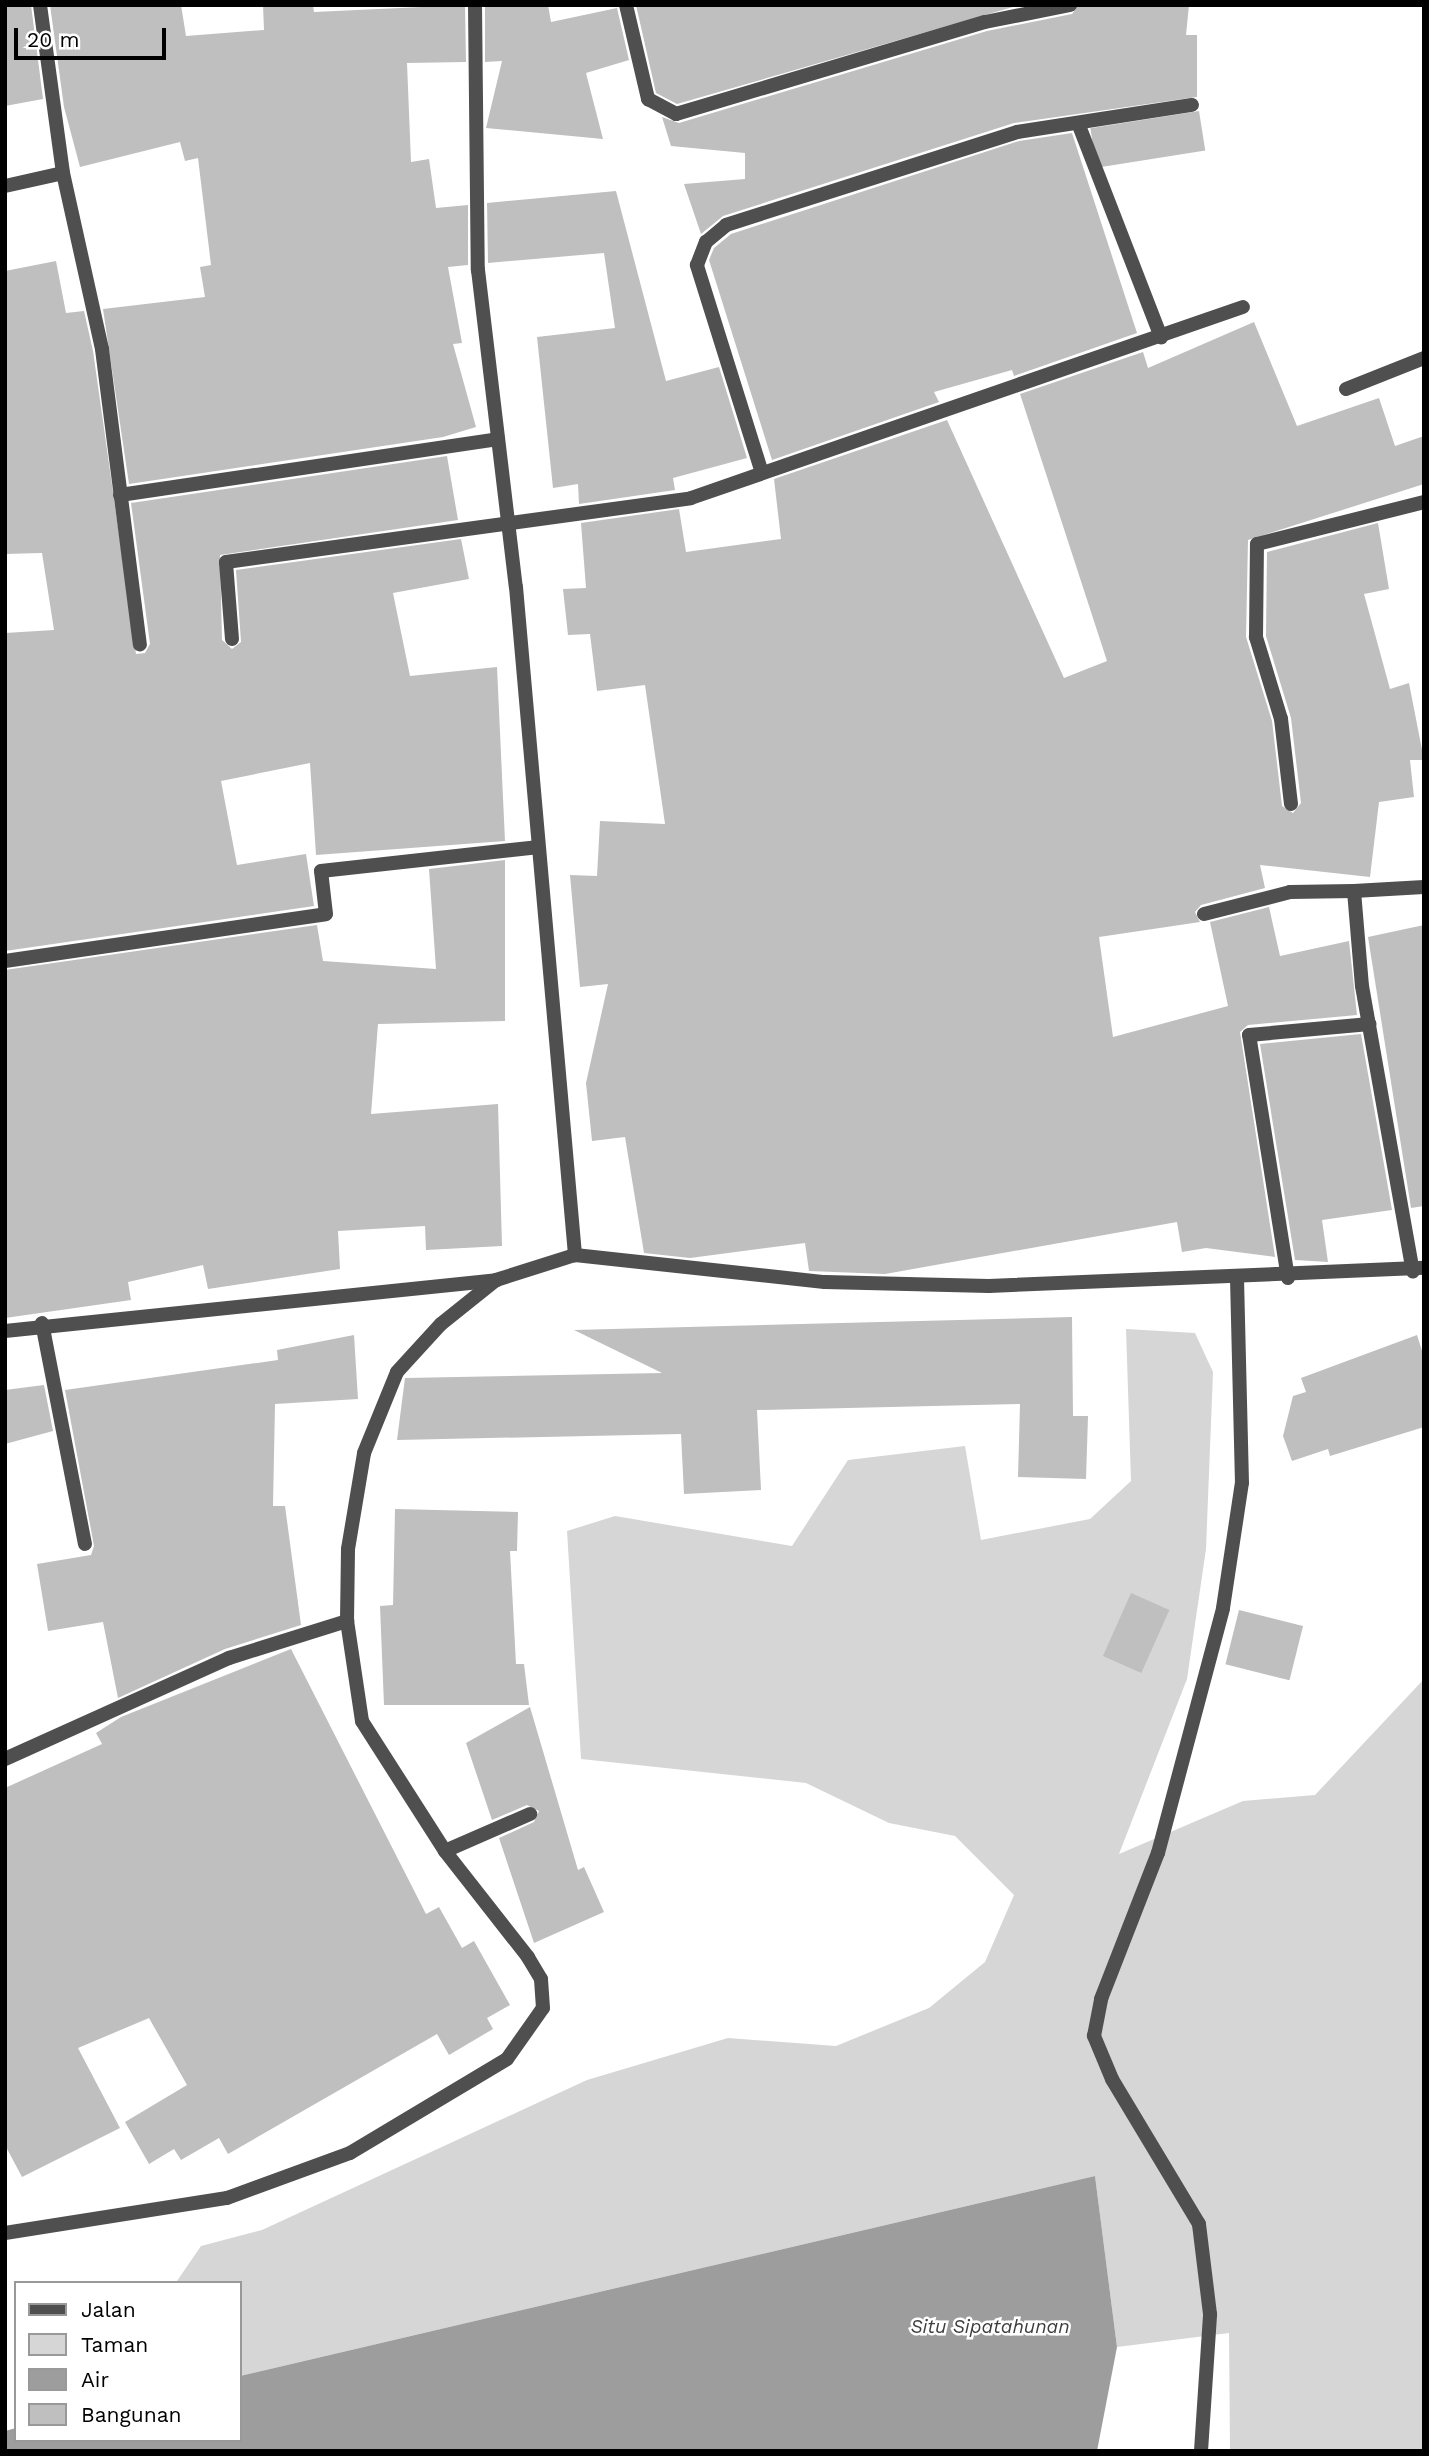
<!DOCTYPE html>
<style>
body{margin:0}
#map{position:relative;width:1429px;height:2456px;overflow:hidden;background:#fff;font-family:"Work Sans",sans-serif}
div>[style]{position:absolute}
.green>*{inset:0;background:#d6d6d6}
.water>*{inset:0;background:#9d9d9d}
.building>*{inset:0;background:#bfbfbf;transform-origin:0 0}
.minor>*{height:14px;margin:-7px;padding:0 7px;transform-origin:7px;border-radius:7px;background:#4f4f4f}
span{translate:-50% -50%;white-space:nowrap;text-align:center;line-height:1.15;-webkit-text-stroke:5px #fff;paint-order:stroke}
.water-label{font-size:19px;color:#3e3e3e;font-style:italic}
.frame{position:absolute;inset:0;border:7px solid #000;pointer-events:none}
.legend{position:absolute;left:14px;top:2281px;width:228px;height:161px;box-sizing:border-box;background:#fff;border:2px solid #999;margin:0;padding:9px 12px;list-style:none;font-size:21px;color:#000}
.legend li{display:flex;align-items:center;gap:14px;height:35px}
.legend b{width:35px;border:2px solid #999}
.scale{position:absolute;left:14px;top:28px;width:152px;height:32px;box-sizing:border-box;border:4px solid #000;border-top:0;padding-left:9px;font-size:21px;line-height:24px;white-space:nowrap;color:#000;-webkit-text-stroke:5px #fff;paint-order:stroke}
</style>
<div id="map">
<div class="green">
<i style="clip-path:polygon(1126px 1329px,1195px 1333px,1213px 1372px,1206px 1549px,1187px 1679px,1119px 1854px,1243px 1801px,1315px 1795px,1424px 1679px,1424px 2451px,1230px 2451px,1229px 2333px,1117px 2347px,1095px 2176px,240px 2376px,240px 2283px,177px 2281px,201px 2246px,262px 2230px,587px 2080px,728px 2038px,836px 2046px,929px 2008px,985px 1962px,1014px 1895px,955px 1836px,889px 1823px,806px 1783px,581px 1759px,567px 1531px,615px 1516px,792px 1546px,848px 1460px,965px 1446px,981px 1540px,1090px 1519px,1131px 1481px)"></i>
</div>
<div class="water">
<i style="clip-path:polygon(1095px 2176px,1117px 2347px,1097px 2451px,5px 2451px,5px 2431px,16px 2428px,16px 2440px,240px 2440px,240px 2376px)"></i>
</div>
<div class="building">
<i style="clip-path:polygon(5px 5px,31px 5px,43px 99px,5px 106px)"></i>
<i style="clip-path:polygon(50px 5px,181px 5px,186px 36px,264px 30px,263px 5px,313px 5px,314px 12px,465px 5px,466px 62px,407px 63px,411px 162px,429px 159px,436px 208px,468px 205px,468px 265px,448px 267px,462px 343px,453px 344px,476px 427px,443px 437px,129px 484px,103px 309px,205px 297px,200px 267px,211px 265px,198px 158px,185px 161px,180px 142px,80px 167px,64px 107px)"></i>
<i style="clip-path:polygon(485px 5px,548px 5px,551px 22px,617px 8px,629px 60px,586px 73px,603px 139px,486px 128px,502px 61px,485px 62px)"></i>
<i style="clip-path:polygon(636px 5px,1020px 5px,677px 104px,656px 93px)"></i>
<i style="clip-path:polygon(1079px 5px,1189px 5px,1186px 35px,1197px 35px,1197px 97px,1014px 123px,723px 216px,701px 234px,684px 184px,745px 179px,745px 153px,671px 146px,662px 117px,679px 123px,987px 31px,1072px 14px)"></i>
<i style="left:1199px;top:111px;width:40px;height:110px;rotate:81deg"></i>
<i style="clip-path:polygon(1072px 133px,1137px 333px,1014px 376px,1012px 370px,934px 392px,939px 402px,772px 460px,709px 260px,714px 248px,731px 234px,1019px 141px)"></i>
<i style="clip-path:polygon(616px 191px,666px 381px,719px 367px,747px 458px,673px 478px,675px 490px,579px 504px,578px 484px,553px 488px,537px 337px,615px 328px,604px 253px,488px 263px,487px 203px)"></i>
<i style="clip-path:polygon(56px 261px,66px 313px,84px 311px,93px 351px,136px 654px,145px 653px,150px 644px,131px 503px,447px 456px,458px 520px,220px 555px,222px 640px,232px 649px,241px 642px,236px 570px,461px 539px,469px 579px,393px 593px,410px 676px,497px 667px,505px 841px,316px 855px,310px 763px,221px 781px,237px 865px,306px 854px,314px 906px,5px 951px,5px 633px,54px 630px,42px 553px,5px 554px,5px 271px)"></i>
<i style="clip-path:polygon(1254px 322px,1297px 426px,1379px 398px,1395px 446px,1424px 436px,1424px 484px,1248px 540px,1246px 637px,1272px 721px,1282px 806px,1293px 813px,1301px 803px,1291px 718px,1266px 636px,1267px 552px,1378px 523px,1389px 589px,1364px 594px,1390px 689px,1409px 683px,1424px 760px,1410px 760px,1414px 797px,1379px 802px,1370px 877px,1260px 865px,1265px 888px,1201px 905px,1195px 912px,1200px 922px,1099px 937px,1113px 1037px,1228px 1006px,1210px 922px,1269px 907px,1280px 956px,1349px 941px,1357px 1015px,1248px 1025px,1240px 1032px,1275px 1257px,1206px 1248px,1182px 1252px,1177px 1222px,885px 1274px,809px 1271px,805px 1243px,690px 1258px,644px 1253px,625px 1137px,592px 1141px,586px 1083px,608px 984px,580px 987px,570px 875px,597px 876px,600px 821px,665px 824px,645px 685px,597px 691px,590px 634px,568px 635px,563px 589px,586px 588px,581px 523px,679px 509px,686px 552px,781px 539px,774px 479px,947px 420px,1064px 678px,1107px 661px,1020px 394px,1143px 352px,1148px 368px)"></i>
<i style="clip-path:polygon(505px 860px,505px 1021px,378px 1024px,371px 1114px,498px 1104px,502px 1246px,426px 1250px,425px 1226px,338px 1231px,340px 1269px,208px 1289px,203px 1265px,128px 1282px,131px 1300px,5px 1318px,5px 970px,317px 925px,323px 961px,436px 969px,429px 869px)"></i>
<i style="clip-path:polygon(1424px 925px,1424px 1206px,1411px 1208px,1368px 937px)"></i>
<i style="clip-path:polygon(1361px 1034px,1392px 1210px,1322px 1220px,1328px 1262px,1295px 1260px,1260px 1044px)"></i>
<i style="clip-path:polygon(1072px 1317px,1073px 1416px,1088px 1416px,1086px 1479px,1018px 1477px,1020px 1404px,757px 1410px,761px 1490px,684px 1494px,681px 1434px,397px 1440px,405px 1378px,662px 1373px,574px 1330px)"></i>
<i style="clip-path:polygon(354px 1335px,358px 1399px,275px 1404px,273px 1506px,285px 1506px,301px 1625px,225px 1649px,118px 1698px,103px 1622px,48px 1631px,37px 1564px,91px 1555px,94px 1546px,65px 1390px,278px 1360px,277px 1350px)"></i>
<i style="clip-path:polygon(1417px 1335px,1424px 1357px,1424px 1427px,1330px 1456px,1328px 1449px,1292px 1461px,1283px 1436px,1293px 1396px,1306px 1392px,1301px 1378px)"></i>
<i style="clip-path:polygon(44px 1385px,53px 1431px,5px 1444px,5px 1390px)"></i>
<i style="clip-path:polygon(395px 1509px,518px 1512px,517px 1551px,510px 1551px,516px 1664px,524px 1664px,529px 1705px,384px 1705px,380px 1606px,393px 1605px)"></i>
<i style="left:1131px;top:1593px;width:42px;height:69px;rotate:24deg"></i>
<i style="left:1239px;top:1610px;width:66px;height:56px;rotate:14deg"></i>
<i style="clip-path:polygon(291px 1649px,426px 1914px,439px 1907px,462px 1948px,474px 1941px,510px 2005px,487px 2018px,493px 2029px,449px 2055px,437px 2034px,228px 2154px,219px 2138px,181px 2160px,174px 2149px,149px 2164px,125px 2122px,187px 2085px,149px 2018px,78px 2048px,120px 2128px,22px 2177px,5px 2145px,5px 1788px,102px 1744px,96px 1733px,121px 1717px)"></i>
<i style="clip-path:polygon(530px 1707px,578px 1870px,584px 1867px,604px 1912px,534px 1943px,499px 1838px,534px 1822px,539px 1811px,527px 1805px,492px 1820px,466px 1743px)"></i>
</div>
<div class="minor">
<i style="left:40px;top:5px;width:170px;rotate:82.2deg"></i>
<i style="left:63px;top:173px;width:180px;rotate:77.5deg"></i>
<i style="left:102px;top:349px;width:298px;rotate:82.7deg"></i>
<i style="left:475px;top:5px;width:265px;rotate:89.4deg"></i>
<i style="left:478px;top:270px;width:319px;rotate:83.2deg"></i>
<i style="left:516px;top:587px;width:671px;rotate:84.95deg"></i>
<i style="left:626px;top:5px;width:97px;rotate:76.8deg"></i>
<i style="left:648px;top:99px;width:32px;rotate:28deg"></i>
<i style="left:676px;top:114px;width:322px;rotate:-16.6deg"></i>
<i style="left:985px;top:22px;width:87px;rotate:-11.3deg"></i>
<i style="left:1078px;top:123px;width:230px;rotate:68.8deg"></i>
<i style="left:5px;top:186px;width:59px;rotate:-12.6deg"></i>
<i style="left:1346px;top:389px;width:84px;rotate:-21.7deg"></i>
<i style="left:762px;top:473px;width:218px;rotate:-107.4deg"></i>
<i style="left:697px;top:265px;width:25px;rotate:-69deg"></i>
<i style="left:706px;top:242px;width:26px;rotate:-40deg"></i>
<i style="left:726px;top:225px;width:305px;rotate:-17.7deg"></i>
<i style="left:1017px;top:132px;width:177px;rotate:-8.8deg"></i>
<i style="left:120px;top:495px;width:382px;rotate:-8.4deg"></i>
<i style="left:232px;top:639px;width:77px;rotate:-94.5deg"></i>
<i style="left:226px;top:562px;width:469px;rotate:-7.8deg"></i>
<i style="left:691px;top:498px;width:584px;rotate:-19.09deg"></i>
<i style="left:1291px;top:804px;width:86px;rotate:-96.7deg"></i>
<i style="left:1281px;top:719px;width:86px;rotate:-107deg"></i>
<i style="left:1256px;top:637px;width:93px;rotate:-89.4deg"></i>
<i style="left:1257px;top:544px;width:172px;rotate:-14.1deg"></i>
<i style="left:1354px;top:891px;width:70px;rotate:-3.3deg"></i>
<i style="left:1204px;top:914px;width:89px;rotate:-14.3deg"></i>
<i style="left:1290px;top:892px;width:64px;rotate:-0.9deg"></i>
<i style="left:1354px;top:891px;width:95px;rotate:85.2deg"></i>
<i style="left:1362px;top:986px;width:290px;rotate:79.9deg"></i>
<i style="left:5px;top:961px;width:324px;rotate:-8.3deg"></i>
<i style="left:326px;top:914px;width:43px;rotate:-96.6deg"></i>
<i style="left:321px;top:871px;width:217px;rotate:-6.3deg"></i>
<i style="left:1288px;top:1278px;width:246px;rotate:-99.1deg"></i>
<i style="left:1249px;top:1035px;width:121px;rotate:-5.2deg"></i>
<i style="left:42px;top:1323px;width:225px;rotate:79deg"></i>
<i style="left:5px;top:1331px;width:494px;rotate:-5.9deg"></i>
<i style="left:496px;top:1280px;width:83px;rotate:-17.6deg"></i>
<i style="left:575px;top:1255px;width:251px;rotate:6.2deg"></i>
<i style="left:825px;top:1282px;width:164px;rotate:1.4deg"></i>
<i style="left:989px;top:1286px;width:435px;rotate:-2.4deg"></i>
<i style="left:5px;top:1759px;width:246px;rotate:-24.3deg"></i>
<i style="left:229px;top:1658px;width:124px;rotate:-17.4deg"></i>
<i style="left:445px;top:1851px;width:93px;rotate:-23.5deg"></i>
<i style="left:5px;top:2233px;width:225px;rotate:-9deg"></i>
<i style="left:227px;top:2198px;width:131px;rotate:-20.1deg"></i>
<i style="left:350px;top:2153px;width:183px;rotate:-30.9deg"></i>
<i style="left:507px;top:2059px;width:62px;rotate:-54.8deg"></i>
<i style="left:543px;top:2008px;width:29px;rotate:-94deg"></i>
<i style="left:541px;top:1979px;width:26px;rotate:-121deg"></i>
<i style="left:528px;top:1957px;width:135px;rotate:-128.1deg"></i>
<i style="left:445px;top:1851px;width:154px;rotate:-122.6deg"></i>
<i style="left:362px;top:1721px;width:101px;rotate:-98.5deg"></i>
<i style="left:347px;top:1621px;width:72px;rotate:-89.2deg"></i>
<i style="left:348px;top:1549px;width:97px;rotate:-80.5deg"></i>
<i style="left:364px;top:1453px;width:87px;rotate:-67.8deg"></i>
<i style="left:397px;top:1372px;width:65px;rotate:-47.5deg"></i>
<i style="left:441px;top:1324px;width:70px;rotate:-38.7deg"></i>
<i style="left:1201px;top:2451px;width:137px;rotate:-86.2deg"></i>
<i style="left:1210px;top:2314px;width:91px;rotate:-97deg"></i>
<i style="left:1199px;top:2224px;width:169px;rotate:-121deg"></i>
<i style="left:1112px;top:2079px;width:47px;rotate:-112.7deg"></i>
<i style="left:1094px;top:2036px;width:38px;rotate:-79deg"></i>
<i style="left:1101px;top:1999px;width:157px;rotate:-68.7deg"></i>
<i style="left:1158px;top:1853px;width:253px;rotate:-75.1deg"></i>
<i style="left:1223px;top:1608px;width:126px;rotate:-81.4deg"></i>
<i style="left:1242px;top:1483px;width:202px;rotate:-91.4deg"></i>
</div>
<div class="water-label">
<span style="left:990px;top:2327px">Situ Sipatahunan</span>
</div>
<div class="frame"></div>
<ul class="legend">
<li><b style="height:9px;background:#4f4f4f"></b>Jalan</li>
<li><b style="height:19px;background:#d6d6d6"></b>Taman</li>
<li><b style="height:19px;background:#9d9d9d"></b>Air</li>
<li><b style="height:19px;background:#bfbfbf"></b>Bangunan</li>
</ul>
<div class="scale">20 m</div>
</div>
